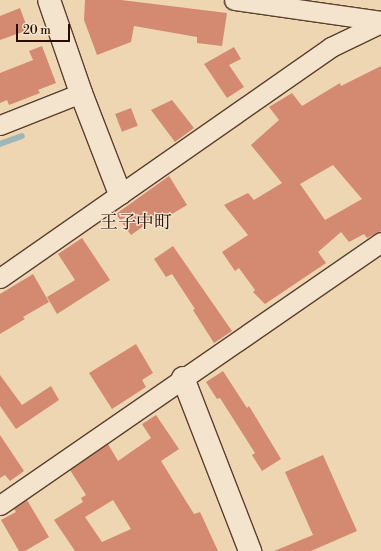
<!DOCTYPE html>
<meta charset="utf-8">
<style>
body{margin:0}
#map{position:relative;width:381px;height:551px;overflow:hidden;background:#eed6b3;font-family:"Libre Bodoni","Noto Serif JP",serif}
div>[style]{position:absolute}
.stream>*{height:5.5px;margin:-2.75px;padding:0 2.75px;transform-origin:2.75px;border-radius:2.75px;background:#9eb6b7}
.building>*{inset:0;background:#d38a70;transform-origin:0 0}
.roads{filter:drop-shadow(1px 0 #5a402d) drop-shadow(-1px 0 #5a402d) drop-shadow(0 1px #5a402d) drop-shadow(0 -1px #5a402d)}
.street>*{height:19px;margin:-9.5px;padding:0 9.5px;transform-origin:9.5px;border-radius:9.5px;background:#f4e4ce}
.secondary>*{height:22px;margin:-11px;padding:0 11px;transform-origin:11px;border-radius:11px;background:#f4e4ce}
span{translate:-50% -50%;white-space:nowrap;text-align:center;line-height:1.15;-webkit-text-stroke:3px #f4e4ce;paint-order:stroke}
.quarter-label{font-size:18px;color:#290e00}
.scale{position:absolute;left:16px;top:24px;width:54px;height:18px;box-sizing:border-box;border:2px solid #290e00;border-top:0;padding-left:5px;font-size:12px;line-height:14px;white-space:nowrap;color:#290e00;-webkit-text-stroke:3px #f4e4ce;paint-order:stroke}
</style>
<div id="map">
<div class="stream">
<i style="left:0;top:144px;width:23px;rotate:-20deg"></i>
</div>
<div class="building">
<i style="clip-path:polygon(85px 0,121px 0,227px 13px,222px 46px,197px 43px,197px 37px,134px 26px,131px 42px,97px 55px,84px 20px)"></i>
<i style="clip-path:polygon(20px 8px,28px 30px,0 40px,0 16px)"></i>
<i style="clip-path:polygon(42px 46px,56px 83px,38px 90px,40px 93px,9px 105px,7px 100px,0 103px,0 73px,33px 60px,29px 51px)"></i>
<i style="clip-path:polygon(234px 47px,241px 59px,229px 65px,244px 87px,227px 98px,204px 64px)"></i>
<i style="clip-path:polygon(evenodd,381px 66px,381px 231px,367px 238px,364px 234px,349px 242px,341px 232px,318px 252px,326px 263px,265px 304px,253px 292px,255px 290px,239px 268px,235px 271px,222px 252px,248px 235px,224px 205px,248px 193px,254px 200px,282px 183px,251px 145px,279px 120px,269px 107px,292px 93px,302px 106px,340px 83px,341px 86px,381px 66px,333px 165px,362px 199px,325px 220px,300px 184px,333px 165px)"></i>
<i style="clip-path:polygon(172px 100px,194px 128px,175px 142px,151px 110px)"></i>
<i style="left:131px;top:108px;width:19px;height:17px;rotate:69deg"></i>
<i style="clip-path:polygon(169px 176px,187px 205px,162px 220px,159px 215px,131px 235px,116px 214px)"></i>
<i style="clip-path:polygon(82px 238px,110px 280px,57px 314px,47px 297px,75px 280px,58px 254px)"></i>
<i style="clip-path:polygon(173px 246px,232px 331px,214px 343px,193px 310px,195px 309px,172px 274px,166px 277px,154px 259px)"></i>
<i style="clip-path:polygon(33px 274px,49px 302px,23px 317px,25px 319px,0 334px,0 294px)"></i>
<i style="clip-path:polygon(136px 344px,153px 373px,142px 380px,146px 387px,112px 409px,89px 373px)"></i>
<i style="clip-path:polygon(223px 371px,247px 408px,249px 406px,281px 459px,262px 471px,252px 455px,255px 453px,220px 398px,217px 399px,206px 382px)"></i>
<i style="clip-path:polygon(0 375px,22px 405px,51px 386px,59px 400px,16px 429px,0 406px)"></i>
<i style="clip-path:polygon(evenodd,156px 415px,179px 449px,161px 461px,194px 514px,200px 512px,218px 551px,75px 551px,54px 520px,83px 502px,81px 498px,86px 495px,70px 470px,108px 444px,118px 461px,151px 438px,142px 424px,156px 415px,113px 500px,131px 529px,102px 542px,85px 517px,113px 500px)"></i>
<i style="clip-path:polygon(0 435px,24px 471px,10px 481px,5px 475px,0 478px)"></i>
<i style="clip-path:polygon(323px 455px,357px 531px,311px 551px,274px 551px,313px 535px,285px 472px)"></i>
<i style="clip-path:polygon(27px 500px,49px 537px,25px 551px,19px 551px,1px 520px,16px 512px,14px 509px)"></i>
</div>
<div class="roads">
<div class="street">
<i style="left:234px;top:0;width:148px;rotate:8.1deg"></i>
<i style="left:0;top:125px;width:87px;rotate:-21.6deg"></i>
<i style="left:0;top:278px;width:404px;rotate:-34.9deg"></i>
<i style="left:331px;top:47px;width:55px;rotate:-25.6deg"></i>
<i style="left:0;top:505px;width:463px;rotate:-34.6deg"></i>
</div>
<div class="secondary">
<i style="left:49px;top:0;width:98px;rotate:71deg"></i>
<i style="left:81px;top:93px;width:108px;rotate:68.9deg"></i>
<i style="left:183px;top:378px;width:186px;rotate:68.8deg"></i>
</div>
</div>
<div class="quarter-label">
<span style="left:136px;top:223px">王子中町</span>
</div>
<div class="scale">20 m</div>
</div>
